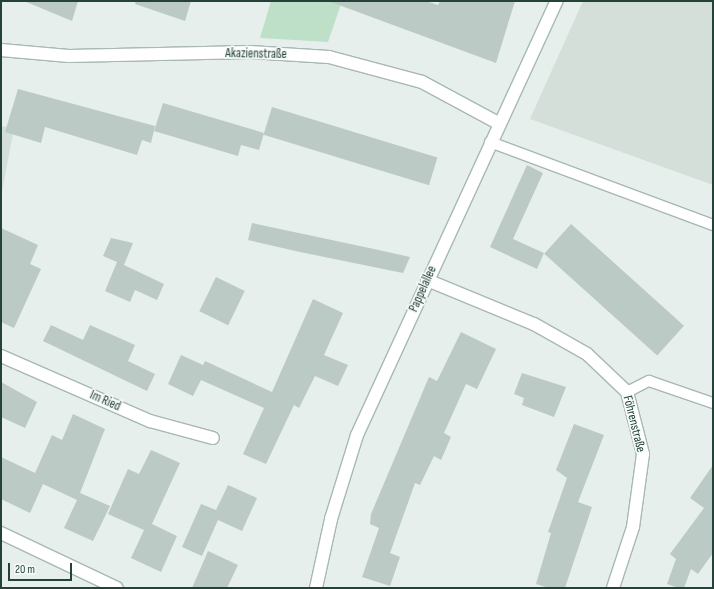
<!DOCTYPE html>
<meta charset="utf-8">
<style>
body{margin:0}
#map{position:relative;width:714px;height:589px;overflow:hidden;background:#e6efeb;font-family:"Sofia Sans Condensed",sans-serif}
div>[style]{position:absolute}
.built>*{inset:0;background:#d4dfda}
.green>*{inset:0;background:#bfe0c8}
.building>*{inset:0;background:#bbcac4;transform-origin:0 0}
.roads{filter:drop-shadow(1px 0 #a8b8b2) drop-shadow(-1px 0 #a8b8b2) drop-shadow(0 1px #a8b8b2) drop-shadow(0 -1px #a8b8b2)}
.lane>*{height:10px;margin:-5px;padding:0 5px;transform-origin:5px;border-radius:5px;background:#fff}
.street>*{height:12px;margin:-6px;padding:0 6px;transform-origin:6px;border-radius:6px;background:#fff}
span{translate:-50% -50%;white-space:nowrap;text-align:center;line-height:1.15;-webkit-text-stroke:3.5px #f7fbf9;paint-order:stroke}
.street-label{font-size:13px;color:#24423a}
.frame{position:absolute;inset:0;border:2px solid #24423a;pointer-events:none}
.scale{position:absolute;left:8px;top:563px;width:64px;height:18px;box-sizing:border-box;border:2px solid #24423a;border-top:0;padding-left:5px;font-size:12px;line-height:14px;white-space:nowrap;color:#24423a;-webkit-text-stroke:3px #f7fbf9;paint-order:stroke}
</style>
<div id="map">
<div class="built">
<i style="clip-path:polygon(583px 1px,713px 1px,713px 185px,530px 119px)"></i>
<i style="clip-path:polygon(1px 126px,14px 128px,1px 197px)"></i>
</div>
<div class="green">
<i style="clip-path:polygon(271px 1px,342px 1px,328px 42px,260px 38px)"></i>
</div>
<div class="building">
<i style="clip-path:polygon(24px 1px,78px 1px,72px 21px)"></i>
<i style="clip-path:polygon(136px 1px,191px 1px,185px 21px,135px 4px)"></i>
<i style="clip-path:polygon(328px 1px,426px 1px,438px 5px,440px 1px,515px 1px,496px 63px)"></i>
<i style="clip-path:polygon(18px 89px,155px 126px,151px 143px,142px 140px,137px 155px,45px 127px,41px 143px,5px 132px)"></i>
<i style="clip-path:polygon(163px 103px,264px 133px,259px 150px,241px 145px,238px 156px,154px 131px)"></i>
<i style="left:272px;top:107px;width:173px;height:29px;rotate:17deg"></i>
<i style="clip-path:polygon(527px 165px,543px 173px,513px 239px,544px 253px,537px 269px,490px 247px)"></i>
<i style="clip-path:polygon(252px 223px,374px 249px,410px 257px,403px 273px,300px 252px,248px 240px)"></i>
<i style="left:571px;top:224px;width:152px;height:40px;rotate:42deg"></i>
<i style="clip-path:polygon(1px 228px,38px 245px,30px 264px,41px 269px,14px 328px,1px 322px)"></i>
<i style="clip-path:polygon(111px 238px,133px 243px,124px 265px,164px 284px,157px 300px,135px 290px,130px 302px,105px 291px,117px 262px,103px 256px)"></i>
<i style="left:216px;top:277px;width:32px;height:38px;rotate:26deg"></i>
<i style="clip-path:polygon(313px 299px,343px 313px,324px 355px,348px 365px,338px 386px,315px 376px,299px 408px,294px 405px,266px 464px,243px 454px,264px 408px,201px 380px,193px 396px,168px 384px,181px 355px,203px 365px,205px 361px,272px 392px)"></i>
<i style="clip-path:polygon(51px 325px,83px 340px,90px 325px,135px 345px,128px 361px,155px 374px,147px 391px,43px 341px)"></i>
<i style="clip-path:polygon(461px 332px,496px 349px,477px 389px,466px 384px,444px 433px,451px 437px,441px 460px,434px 456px,420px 485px,415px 483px,390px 553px,400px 557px,390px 586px,362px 577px,379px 528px,370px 524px,371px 514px,429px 377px,437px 381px)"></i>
<i style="clip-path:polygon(522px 373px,566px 387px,554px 417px,522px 405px,524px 398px,514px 394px)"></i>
<i style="clip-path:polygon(1px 382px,37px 402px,25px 428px,1px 417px)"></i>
<i style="clip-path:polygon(73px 414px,105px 429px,80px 493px,110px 506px,93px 541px,64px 528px,77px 500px,43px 484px,30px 513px,1px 499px,1px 457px,35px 473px,52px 435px,62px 440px)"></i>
<i style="clip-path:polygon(574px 424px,604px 435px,578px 502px,592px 507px,565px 588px,549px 588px,536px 584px,551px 533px,548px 532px,567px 478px,556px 470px)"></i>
<i style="clip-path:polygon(151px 450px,180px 463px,152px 524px,177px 536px,161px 572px,131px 558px,144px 530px,108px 514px,128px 469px,139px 474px)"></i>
<i style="clip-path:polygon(713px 465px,713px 553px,698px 574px,691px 569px,684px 588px,679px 588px,667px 584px,676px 559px,670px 554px,704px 508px,690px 498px)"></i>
<i style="clip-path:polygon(228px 485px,257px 498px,242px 531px,218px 520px,202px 556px,182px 547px,201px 504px,216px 510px)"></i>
<i style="clip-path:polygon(208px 551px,238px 565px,227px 588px,192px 588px)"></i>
</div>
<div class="roads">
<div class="lane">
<i style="left:490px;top:142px;width:238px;rotate:20.4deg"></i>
<i style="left:627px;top:392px;width:25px;rotate:-27deg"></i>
<i style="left:649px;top:381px;width:68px;rotate:19deg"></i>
</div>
<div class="street">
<i style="left:1px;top:50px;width:68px;rotate:5deg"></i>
<i style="left:69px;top:56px;width:181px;rotate:-1.3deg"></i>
<i style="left:250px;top:52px;width:79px;rotate:3.6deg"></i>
<i style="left:329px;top:57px;width:96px;rotate:15deg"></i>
<i style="left:422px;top:82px;width:86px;rotate:28.3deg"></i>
<i style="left:427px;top:280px;width:116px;rotate:22.4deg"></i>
<i style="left:534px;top:324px;width:61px;rotate:29.5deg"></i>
<i style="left:587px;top:354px;width:55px;rotate:43.5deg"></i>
<i style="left:627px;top:392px;width:64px;rotate:75.5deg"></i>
<i style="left:643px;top:454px;width:74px;rotate:97.8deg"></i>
<i style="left:633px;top:527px;width:64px;rotate:108.2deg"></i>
<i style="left:1px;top:356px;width:163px;rotate:23.6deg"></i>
<i style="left:150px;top:421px;width:65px;rotate:15.1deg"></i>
<i style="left:1px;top:533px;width:128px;rotate:25.4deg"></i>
<i style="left:316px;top:588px;width:71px;rotate:-77.7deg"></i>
<i style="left:331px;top:519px;width:88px;rotate:-72.8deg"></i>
<i style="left:357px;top:435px;width:478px;rotate:-65.3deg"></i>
</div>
</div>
<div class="street-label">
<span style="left:256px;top:54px;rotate:1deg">Akazienstraße</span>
<span style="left:423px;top:289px;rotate:-66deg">Pappelallee</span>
<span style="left:105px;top:401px;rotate:24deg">Im Ried</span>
<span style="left:634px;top:424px;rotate:76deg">Föhrenstraße</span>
</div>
<div class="frame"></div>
<div class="scale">20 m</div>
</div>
